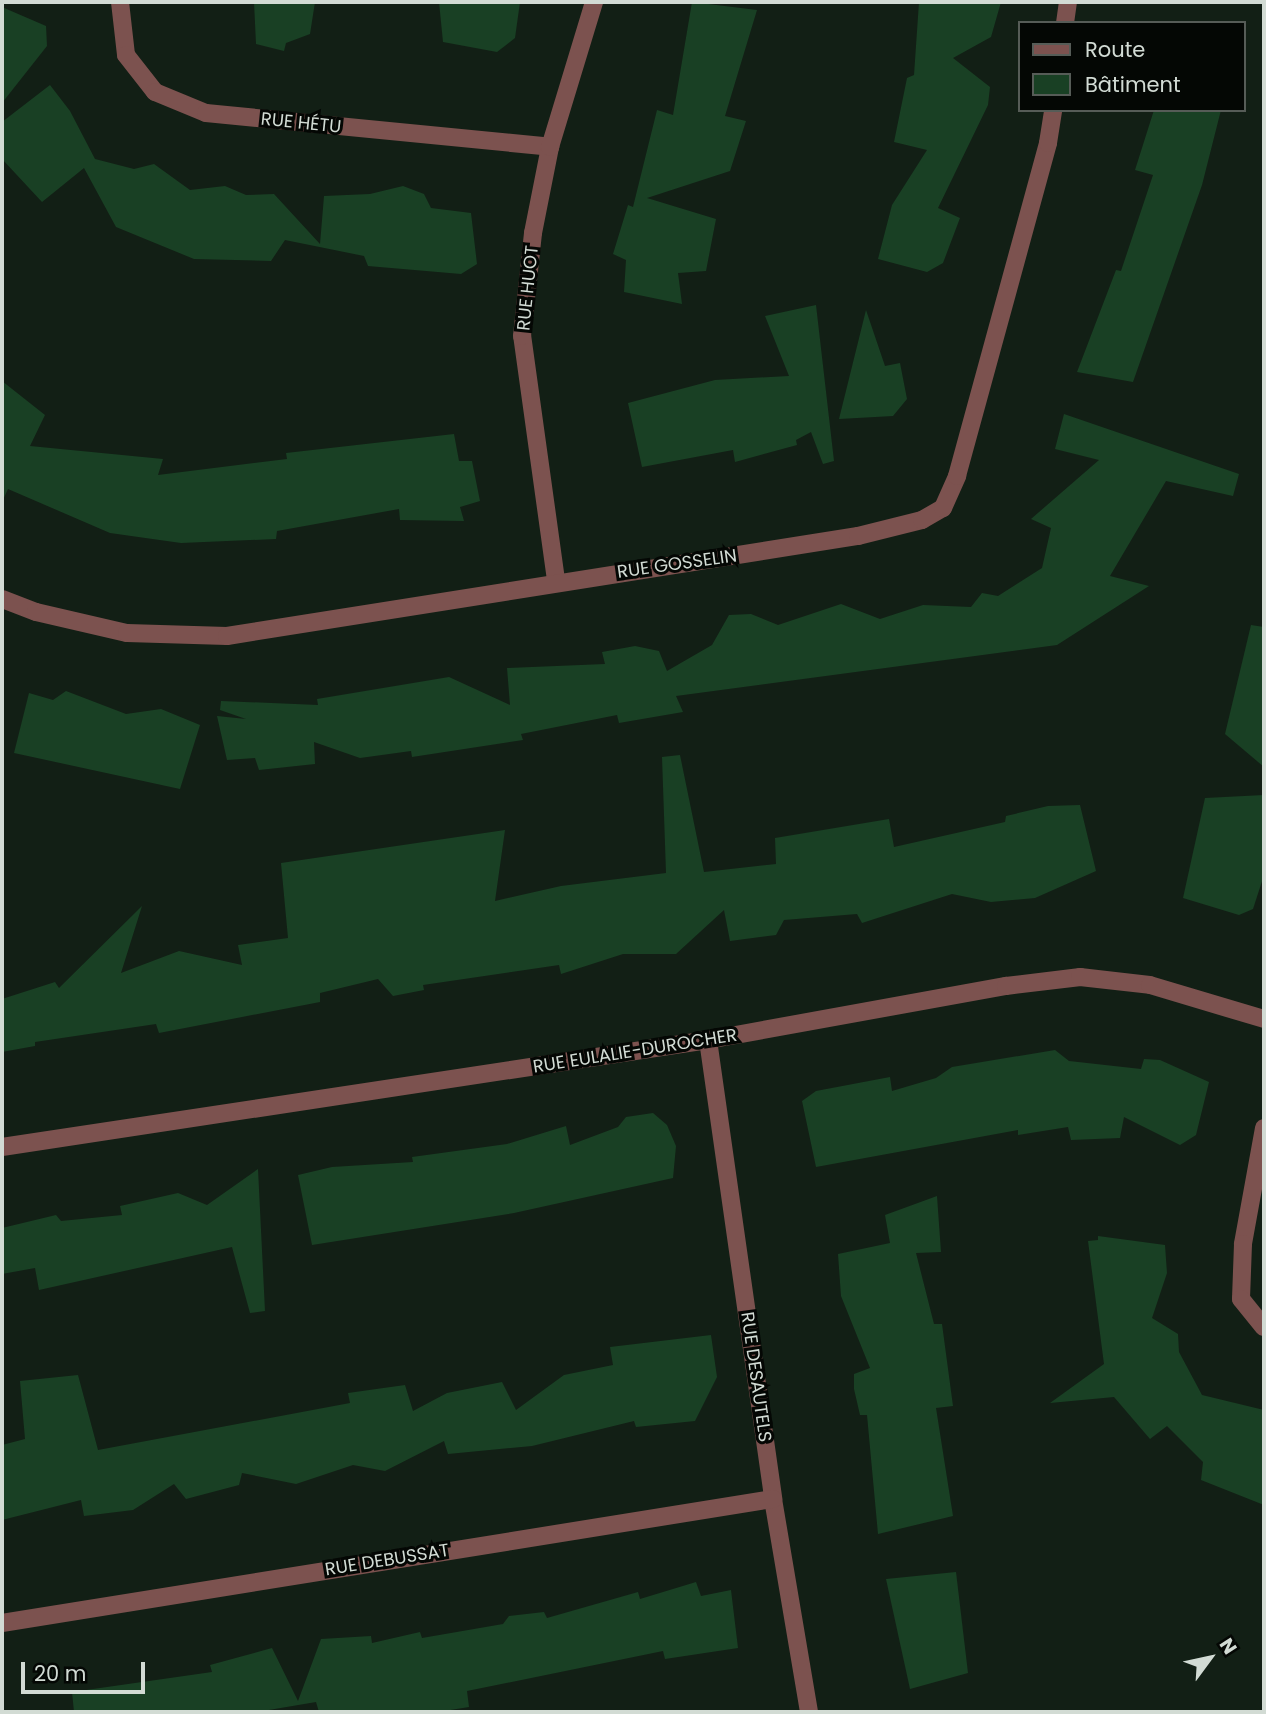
<!DOCTYPE html>
<meta charset="utf-8">
<style>
body{margin:0}
#map{position:relative;width:1266px;height:1714px;overflow:hidden;background:#121f15;font-family:Poppins,sans-serif}
div>[style]{position:absolute}
.building>*{inset:0;background:#194024}
.minor>*{height:18px;margin:-9px;padding:0 9px;transform-origin:9px;border-radius:9px;background:#7c524f}
span{translate:-50% -50%;white-space:nowrap;text-align:center;line-height:1.15;-webkit-text-stroke:6px #040704;paint-order:stroke}
.street-label{font-size:18px;color:#d2dbd4}
.frame{position:absolute;inset:0;border:4px solid #d2dbd4;pointer-events:none}
.legend{position:absolute;left:1018px;top:21px;width:228px;height:91px;box-sizing:border-box;background:#040704;border:2px solid #565c57;margin:0;padding:9px 12px;list-style:none;font-size:21px;color:#d2dbd4}
.legend li{display:flex;align-items:center;gap:14px;height:35px}
.legend b{width:35px;border:2px solid #565c57}
.north{position:absolute;left:1175px;top:1623px;width:70px;height:70px;-webkit-text-stroke:5px #040704;paint-order:stroke;rotate:57deg;font-size:19px;font-weight:700;line-height:28px;text-align:center;color:#d2dbd4}
.north::after{content:'';display:block;margin:auto;width:24px;height:32px;background:#d2dbd4;clip-path:polygon(50% 0,100% 100%,50% 72%,0 100%)}
.scale{position:absolute;left:21px;top:1662px;width:124px;height:32px;box-sizing:border-box;border:4px solid #d2dbd4;border-top:0;padding-left:9px;font-size:21px;line-height:24px;white-space:nowrap;color:#d2dbd4;-webkit-text-stroke:5px #040704;paint-order:stroke}
</style>
<div id="map">
<div class="building">
<i style="clip-path:polygon(254px 2px,315px 2px,310px 34px,286px 43px,284px 51px,256px 44px)"></i>
<i style="clip-path:polygon(439px 2px,520px 2px,515px 38px,497px 52px,443px 42px)"></i>
<i style="clip-path:polygon(692px 2px,757px 10px,725px 116px,746px 121px,730px 171px,647px 198px,716px 219px,706px 271px,678px 273px,682px 304px,624px 292px,626px 260px,613px 254px,628px 205px,633px 207px,657px 110px,673px 115px)"></i>
<i style="clip-path:polygon(919px 2px,1001px 2px,991px 37px,953px 58px,990px 87px,988px 105px,938px 208px,960px 218px,943px 263px,927px 272px,878px 259px,892px 205px,927px 150px,894px 142px,907px 78px,914px 75px)"></i>
<i style="clip-path:polygon(2px 7px,46px 26px,47px 46px,2px 103px)"></i>
<i style="clip-path:polygon(50px 85px,70px 111px,95px 159px,134px 169px,154px 164px,190px 190px,225px 186px,246px 195px,274px 194px,320px 244px,324px 196px,370px 194px,403px 186px,424px 194px,431px 208px,471px 213px,477px 264px,461px 274px,368px 266px,364px 256px,285px 240px,271px 261px,194px 259px,116px 227px,84px 168px,42px 202px,2px 159px,2px 122px)"></i>
<i style="clip-path:polygon(1154px 110px,1221px 110px,1202px 185px,1133px 382px,1077px 372px,1116px 270px,1121px 271px,1153px 175px,1135px 170px)"></i>
<i style="clip-path:polygon(816px 305px,834px 461px,823px 464px,811px 432px,796px 440px,797px 445px,735px 462px,733px 450px,642px 467px,628px 403px,715px 380px,789px 376px,765px 316px)"></i>
<i style="clip-path:polygon(866px 310px,885px 366px,900px 363px,907px 399px,893px 416px,839px 419px)"></i>
<i style="clip-path:polygon(2px 381px,45px 415px,30px 446px,163px 459px,158px 475px,287px 459px,286px 453px,454px 434px,459px 461px,472px 461px,480px 501px,460px 507px,464px 521px,400px 520px,399px 509px,277px 531px,276px 539px,181px 543px,110px 533px,8px 489px,2px 502px)"></i>
<i style="clip-path:polygon(1064px 414px,1239px 474px,1233px 496px,1166px 481px,1110px 576px,1149px 586px,1057px 645px,676px 696px,683px 712px,619px 723px,617px 715px,521px 734px,523px 740px,412px 757px,411px 751px,360px 758px,314px 742px,315px 764px,259px 770px,255px 758px,227px 760px,217px 716px,246px 719px,220px 710px,221px 701px,318px 705px,317px 699px,449px 677px,510px 705px,507px 668px,605px 664px,602px 652px,635px 646px,659px 651px,667px 671px,712px 645px,729px 615px,751px 614px,778px 625px,841px 604px,880px 619px,923px 605px,971px 607px,982px 593px,998px 596px,1042px 568px,1051px 528px,1031px 519px,1099px 460px,1055px 449px)"></i>
<i style="clip-path:polygon(1251px 625px,1264px 627px,1264px 767px,1225px 734px)"></i>
<i style="clip-path:polygon(66px 691px,126px 714px,161px 709px,200px 725px,180px 789px,14px 753px,29px 693px,53px 700px)"></i>
<i style="clip-path:polygon(680px 755px,704px 872px,776px 864px,775px 838px,889px 819px,894px 847px,1005px 822px,1006px 816px,1048px 806px,1080px 805px,1096px 871px,1035px 898px,991px 902px,952px 894px,862px 923px,857px 914px,784px 920px,776px 935px,730px 941px,724px 910px,676px 954px,623px 954px,561px 974px,559px 965px,423px 985px,424px 990px,393px 996px,378px 979px,320px 993px,320px 1002px,159px 1033px,156px 1024px,35px 1042px,35px 1046px,2px 1052px,2px 999px,55px 982px,59px 988px,142px 906px,121px 973px,179px 951px,242px 965px,238px 945px,288px 938px,281px 863px,505px 830px,495px 901px,561px 886px,666px 873px,662px 757px)"></i>
<i style="clip-path:polygon(1264px 795px,1264px 875px,1253px 909px,1239px 915px,1183px 898px,1205px 798px)"></i>
<i style="clip-path:polygon(1055px 1050px,1069px 1061px,1141px 1069px,1144px 1059px,1160px 1060px,1209px 1082px,1196px 1135px,1180px 1145px,1124px 1117px,1120px 1138px,1071px 1140px,1068px 1127px,1018px 1135px,1018px 1130px,816px 1167px,802px 1101px,816px 1091px,890px 1077px,892px 1091px,936px 1078px,952px 1067px)"></i>
<i style="clip-path:polygon(653px 1113px,667px 1125px,676px 1146px,673px 1178px,514px 1213px,312px 1245px,298px 1175px,332px 1167px,413px 1162px,412px 1157px,507px 1144px,566px 1126px,570px 1145px,618px 1127px,626px 1117px)"></i>
<i style="clip-path:polygon(258px 1169px,265px 1311px,250px 1313px,232px 1247px,39px 1290px,35px 1268px,2px 1274px,2px 1228px,56px 1215px,61px 1221px,122px 1215px,120px 1206px,178px 1193px,207px 1205px)"></i>
<i style="clip-path:polygon(937px 1196px,941px 1252px,916px 1253px,934px 1324px,942px 1324px,953px 1406px,936px 1408px,953px 1516px,878px 1534px,867px 1415px,860px 1415px,854px 1389px,854px 1374px,870px 1368px,841px 1296px,838px 1254px,890px 1243px,885px 1215px)"></i>
<i style="clip-path:polygon(1098px 1236px,1165px 1245px,1167px 1273px,1152px 1318px,1178px 1334px,1179px 1352px,1202px 1395px,1264px 1410px,1264px 1505px,1201px 1480px,1203px 1462px,1167px 1426px,1150px 1439px,1114px 1397px,1050px 1403px,1104px 1364px,1088px 1241px,1098px 1240px)"></i>
<i style="clip-path:polygon(711px 1335px,717px 1377px,695px 1421px,636px 1427px,634px 1421px,532px 1446px,448px 1454px,444px 1441px,385px 1471px,353px 1465px,296px 1484px,242px 1473px,239px 1485px,186px 1499px,174px 1484px,133px 1510px,84px 1516px,81px 1500px,2px 1520px,2px 1445px,25px 1439px,20px 1381px,78px 1375px,98px 1450px,350px 1403px,348px 1393px,405px 1385px,413px 1411px,447px 1393px,502px 1382px,516px 1410px,564px 1375px,613px 1365px,610px 1347px)"></i>
<i style="clip-path:polygon(956px 1572px,968px 1673px,910px 1689px,886px 1579px)"></i>
<i style="clip-path:polygon(696px 1582px,701px 1596px,731px 1590px,738px 1648px,665px 1659px,663px 1651px,467px 1691px,469px 1707px,438px 1712px,319px 1712px,316px 1702px,257px 1712px,74px 1712px,72px 1692px,212px 1672px,210px 1665px,272px 1648px,298px 1701px,321px 1639px,371px 1636px,372px 1643px,420px 1632px,422px 1638px,503px 1624px,509px 1616px,544px 1612px,547px 1618px,638px 1592px,640px 1599px)"></i>
</div>
<div class="minor">
<i style="left:120px;top:2px;width:53px;rotate:83.5deg"></i>
<i style="left:126px;top:55px;width:47px;rotate:51.9deg"></i>
<i style="left:155px;top:92px;width:55px;rotate:22.4deg"></i>
<i style="left:206px;top:113px;width:346px;rotate:5.6deg"></i>
<i style="left:1065px;top:23px;width:21px;rotate:-82deg"></i>
<i style="left:556px;top:580px;width:246px;rotate:-97.9deg"></i>
<i style="left:522px;top:336px;width:104px;rotate:-83.9deg"></i>
<i style="left:533px;top:233px;width:88px;rotate:-78.8deg"></i>
<i style="left:550px;top:147px;width:152px;rotate:-73.1deg"></i>
<i style="left:2px;top:599px;width:36px;rotate:21deg"></i>
<i style="left:36px;top:612px;width:93px;rotate:13deg"></i>
<i style="left:127px;top:633px;width:100px;rotate:1.7deg"></i>
<i style="left:227px;top:636px;width:639px;rotate:-9.01deg"></i>
<i style="left:858px;top:536px;width:66px;rotate:-14deg"></i>
<i style="left:922px;top:520px;width:24px;rotate:-30deg"></i>
<i style="left:943px;top:508px;width:35px;rotate:-66deg"></i>
<i style="left:957px;top:476px;width:345px;rotate:-74.7deg"></i>
<i style="left:1048px;top:143px;width:33px;rotate:-81deg"></i>
<i style="left:708px;top:1040px;width:464px;rotate:81.9deg"></i>
<i style="left:773px;top:1499px;width:216px;rotate:80.4deg"></i>
<i style="left:1264px;top:1128px;width:118px;rotate:100.3deg"></i>
<i style="left:1243px;top:1244px;width:55px;rotate:92.1deg"></i>
<i style="left:1241px;top:1299px;width:36px;rotate:51deg"></i>
<i style="left:2px;top:1147px;width:714px;rotate:-8.62deg"></i>
<i style="left:708px;top:1040px;width:303px;rotate:-10.3deg"></i>
<i style="left:1006px;top:986px;width:75px;rotate:-6.9deg"></i>
<i style="left:1080px;top:977px;width:70px;rotate:6.5deg"></i>
<i style="left:1150px;top:985px;width:119px;rotate:16.6deg"></i>
<i style="left:2px;top:1623px;width:781px;rotate:-9.14deg"></i>
</div>
<div class="street-label">
<span style="left:301px;top:123px;rotate:6deg">RUE HÉTU</span>
<span style="left:528px;top:288px;rotate:-84deg">RUE HUOT</span>
<span style="left:677px;top:564px;rotate:-8deg">RUE GOSSELIN</span>
<span style="left:635px;top:1051px;rotate:-9deg">RUE EULALIE-DUROCHER</span>
<span style="left:756px;top:1377px;rotate:82deg">RUE DESAUTELS</span>
<span style="left:387px;top:1560px;rotate:-9deg">RUE DEBUSSAT</span>
</div>
<div class="frame"></div>
<ul class="legend">
<li><b style="height:9px;background:#7c524f"></b>Route</li>
<li><b style="height:19px;background:#194024"></b>Bâtiment</li>
</ul>
<div class="north">N</div>
<div class="scale">20 m</div>
</div>
